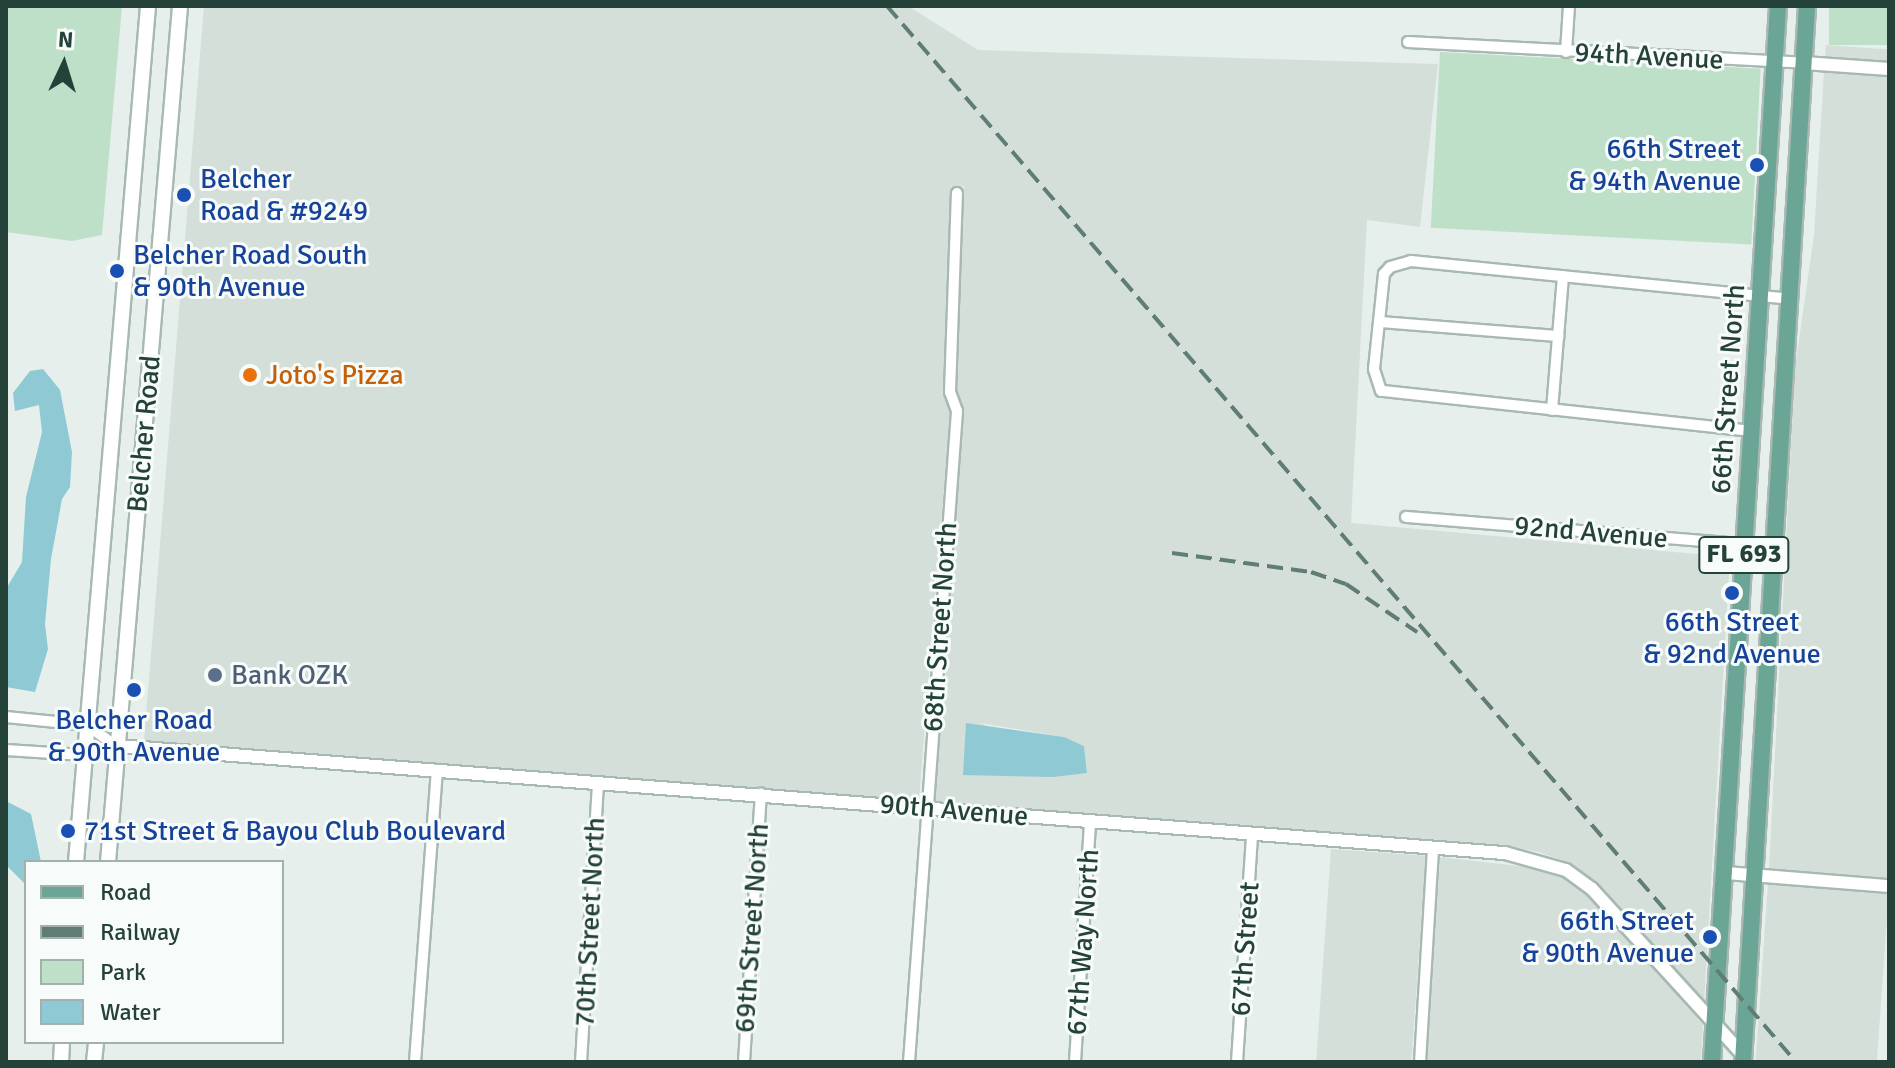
<!DOCTYPE html>
<style>
body{margin:0}
#map{position:relative;width:1895px;height:1068px;overflow:hidden;background:#e6efeb;font-family:Signika,sans-serif}
div>[style]{position:absolute}
.built>*{inset:0;background:#d4dfda;transform-origin:0 0}
.green>*{inset:0;background:#bfe0c8;transform-origin:0 0}
.water>*{inset:0;background:#8ec9d4}
.roads{filter:drop-shadow(2px 0 #a8b8b2) drop-shadow(-2px 0 #a8b8b2) drop-shadow(0 2px #a8b8b2) drop-shadow(0 -2px #a8b8b2)}
.minor>*{height:10px;margin:-5px;padding:0 5px;transform-origin:5px;border-radius:5px;background:#fff}
.tertiary>*{height:12px;margin:-6px;padding:0 6px;transform-origin:6px;border-radius:6px;background:#fff}
.secondary>*{height:14px;margin:-7px;padding:0 7px;transform-origin:7px;border-radius:7px;background:#fff}
.primary>*{height:16px;margin:-8px;padding:0 8px;transform-origin:8px;border-radius:8px;background:#6aa596}
.rail>*{height:4px;margin-top:-2px;transform-origin:0;background:repeating-linear-gradient(90deg,#5f7d75 0 16px,transparent 0 24px)}
.dots>*{width:22px;height:22px;translate:-50% -50%;box-sizing:border-box;border:4px solid #f7fbf9;border-radius:50%}
span{translate:-50% -50%;white-space:nowrap;text-align:center;line-height:1.15;-webkit-text-stroke:6px #f7fbf9;paint-order:stroke}
.shield-label span{padding:2px 6px;background:#f7fbf9;border:2px solid;border-radius:6px;-webkit-text-stroke-width:0}
.shield-label{font-size:26px;color:#24423a;font-weight:700}
.street-label{font-size:28px;color:#24423a}
.transit-label{font-size:28px;color:#164399}
.right{translate:-100% -50%;text-align:right}
.left{translate:0 -50%;text-align:left}
.food-label{font-size:28px;color:#c56008}
.service-label{font-size:28px;color:#4e5e75}
.frame{position:absolute;inset:0;border:8px solid #24423a;pointer-events:none}
.legend{position:absolute;left:24px;top:860px;width:260px;height:184px;box-sizing:border-box;background:#f7fbf9;border:2px solid #a3b1ad;margin:0;padding:10px 14px;list-style:none;font-size:24px;color:#24423a}
.legend li{display:flex;align-items:center;gap:16px;height:40px}
.legend b{width:40px;border:2px solid #a3b1ad}
.north{position:absolute;left:24px;top:24px;width:80px;height:80px;-webkit-text-stroke:6px #f7fbf9;paint-order:stroke;rotate:4deg;font-size:22px;font-weight:700;line-height:32px;text-align:center;color:#24423a}
.north::after{content:'';display:block;margin:auto;width:28px;height:36px;background:#24423a;clip-path:polygon(50% 0,100% 100%,50% 72%,0 100%)}
</style>
<div id="map">
<div class="built">
<i style="clip-path:polygon(evenodd,204px 6px,908px 6px,978px 50px,1438px 64px,1420px 227px,1367px 220px,1351px 523px,1730px 557px,1704px 1004px,1597px 884px,1570px 863px,1538px 852px,1505px 845px,933px 801px,964px 412px,957px 391px,964px 186px,951px 186px,943px 392px,950px 413px,919px 800px,144px 740px,204px 6px,980px 723px,1064px 737px,1084px 746px,1087px 772px,980px 723px)"></i>
<i style="left:1826px;top:45px;width:63px;height:12px;rotate:4deg"></i>
<i style="clip-path:polygon(1824px 72px,1889px 76px,1889px 878px,1769px 869px,1795px 368px,1814px 235px)"></i>
<i style="left:1331px;top:849px;width:95px;height:213px;rotate:4deg"></i>
<i style="clip-path:polygon(1440px 857px,1535px 868px,1563px 877px,1588px 895px,1703px 1025px,1701px 1062px,1427px 1062px)"></i>
<i style="left:1768px;top:884px;width:121px;height:178px;rotate:4deg"></i>
</div>
<div class="green">
<i style="clip-path:polygon(6px 6px,122px 6px,102px 235px,72px 241px,6px 232px)"></i>
<i style="left:1829px;top:6px;width:60px;height:39px"></i>
<i style="left:1440px;top:52px;width:321px;height:176px;rotate:3deg"></i>
</div>
<div class="water">
<i style="clip-path:polygon(43px 369px,60px 390px,72px 452px,70px 487px,62px 499px,51px 559px,45px 624px,48px 649px,35px 692px,6px 687px,6px 589px,22px 562px,26px 497px,42px 432px,39px 405px,15px 411px,13px 393px,30px 371px)"></i>
<i style="clip-path:polygon(966px 723px,1064px 737px,1084px 746px,1087px 773px,1053px 777px,963px 775px)"></i>
<i style="clip-path:polygon(6px 801px,31px 814px,41px 862px,26px 862px,26px 885px,6px 865px)"></i>
</div>
<div class="roads">
<div class="minor">
<i style="left:1408px;top:42px;width:397px;rotate:3deg"></i>
<i style="left:1566px;top:52px;width:46px;rotate:-86.3deg"></i>
<i style="left:1379px;top:322px;width:180px;rotate:4.5deg"></i>
<i style="left:1552px;top:410px;width:134px;rotate:-85.3deg"></i>
<i style="left:1752px;top:431px;width:373px;rotate:-173.8deg"></i>
<i style="left:1381px;top:391px;width:23px;rotate:-108deg"></i>
<i style="left:1374px;top:369px;width:96px;rotate:-84deg"></i>
<i style="left:1384px;top:274px;width:9px;rotate:-49deg"></i>
<i style="left:1390px;top:267px;width:22px;rotate:-16deg"></i>
<i style="left:1411px;top:261px;width:380px;rotate:5.7deg"></i>
<i style="left:1406px;top:517px;width:371px;rotate:4.6deg"></i>
<i style="left:6px;top:717px;width:81px;rotate:5.6deg"></i>
<i style="left:87px;top:725px;width:36px;rotate:36deg"></i>
<i style="left:6px;top:750px;width:78px;rotate:3.7deg"></i>
<i style="left:415px;top:1062px;width:293px;rotate:-85.7deg"></i>
<i style="left:581px;top:1062px;width:280px;rotate:-86.5deg"></i>
<i style="left:744px;top:1062px;width:269px;rotate:-86.4deg"></i>
<i style="left:909px;top:1062px;width:653px;rotate:-85.78deg"></i>
<i style="left:957px;top:411px;width:20px;rotate:-110deg"></i>
<i style="left:950px;top:392px;width:199px;rotate:-88deg"></i>
<i style="left:1075px;top:1062px;width:241px;rotate:-86.4deg"></i>
<i style="left:1237px;top:1062px;width:227px;rotate:-86.2deg"></i>
<i style="left:1420px;top:1062px;width:213px;rotate:-86.5deg"></i>
</div>
<div class="tertiary">
<i style="left:1804px;top:63px;width:85px;rotate:4deg"></i>
<i style="left:84px;top:755px;width:33px;rotate:-16deg"></i>
<i style="left:116px;top:746px;width:1393px;rotate:4.41deg"></i>
<i style="left:1505px;top:853px;width:63px;rotate:15.6deg"></i>
<i style="left:1566px;top:870px;width:32px;rotate:36deg"></i>
<i style="left:1592px;top:889px;width:224px;rotate:47.7deg"></i>
<i style="left:1726px;top:873px;width:164px;rotate:4.6deg"></i>
</div>
<div class="secondary">
<i style="left:76px;top:862px;width:859px;rotate:-85.19deg"></i>
<i style="left:108px;top:862px;width:859px;rotate:-85.19deg"></i>
<i style="left:61px;top:1062px;width:20px;rotate:-87deg"></i>
<i style="left:94px;top:1062px;width:20px;rotate:-84deg"></i>
</div>
<div class="primary">
<i style="left:1712px;top:1062px;width:1058px;rotate:-86.42deg"></i>
<i style="left:1743px;top:1062px;width:1058px;rotate:-86.53deg"></i>
</div>
</div>
<div class="rail">
<i style="left:887px;top:6px;width:1393px;rotate:49.28deg"></i>
<i style="left:1172px;top:553px;width:140px;rotate:7.8deg"></i>
<i style="left:1311px;top:572px;width:37px;rotate:19deg"></i>
<i style="left:1346px;top:584px;width:86px;rotate:34.1deg"></i>
</div>
<div class="dots">
<i style="left:1757px;top:165px;background:#1a4fb4"></i>
<i style="left:184px;top:195px;background:#1a4fb4"></i>
<i style="left:117px;top:271px;background:#1a4fb4"></i>
<i style="left:250px;top:375px;background:#e8710a"></i>
<i style="left:1732px;top:593px;background:#1a4fb4"></i>
<i style="left:215px;top:675px;background:#5c6f8a"></i>
<i style="left:134px;top:690px;background:#1a4fb4"></i>
<i style="left:68px;top:831px;background:#1a4fb4"></i>
<i style="left:1710px;top:937px;background:#1a4fb4"></i>
</div>
<div class="shield-label">
<span style="left:1744px;top:555px">FL 693</span>
</div>
<div class="street-label">
<span style="left:1649px;top:56px;rotate:3deg">94th Avenue</span>
<span style="left:1728px;top:389px;rotate:-86deg">66th Street North</span>
<span style="left:144px;top:434px;rotate:-85deg">Belcher Road</span>
<span style="left:1591px;top:532px;rotate:5deg">92nd Avenue</span>
<span style="left:940px;top:627px;rotate:-86deg">68th Street North</span>
<span style="left:954px;top:810px;rotate:5deg">90th Avenue</span>
<span style="left:590px;top:922px;rotate:-87deg">70th Street North</span>
<span style="left:752px;top:928px;rotate:-86deg">69th Street North</span>
<span style="left:1083px;top:942px;rotate:-86deg">67th Way North</span>
<span style="left:1245px;top:949px;rotate:-86deg">67th Street</span>
</div>
<div class="transit-label">
<span class="right" style="left:1741px;top:165px">66th Street<br>&amp; 94th Avenue</span>
<span class="left" style="left:200px;top:195px">Belcher<br>Road &amp; #9249</span>
<span class="left" style="left:133px;top:271px">Belcher Road South<br>&amp; 90th Avenue</span>
<span style="left:1732px;top:638px">66th Street<br>&amp; 92nd Avenue</span>
<span style="left:134px;top:736px">Belcher Road<br>&amp; 90th Avenue</span>
<span class="left" style="left:84px;top:831px">71st Street &amp; Bayou Club Boulevard</span>
<span class="right" style="left:1694px;top:937px">66th Street<br>&amp; 90th Avenue</span>
</div>
<div class="food-label">
<span class="left" style="left:266px;top:375px">Joto's Pizza</span>
</div>
<div class="service-label">
<span class="left" style="left:231px;top:675px">Bank OZK</span>
</div>
<div class="frame"></div>
<ul class="legend">
<li><b style="height:10px;background:#6aa596"></b>Road</li>
<li><b style="height:10px;background:#5f7d75"></b>Railway</li>
<li><b style="height:22px;background:#bfe0c8"></b>Park</li>
<li><b style="height:22px;background:#8ec9d4"></b>Water</li>
</ul>
<div class="north">N</div>
</div>
